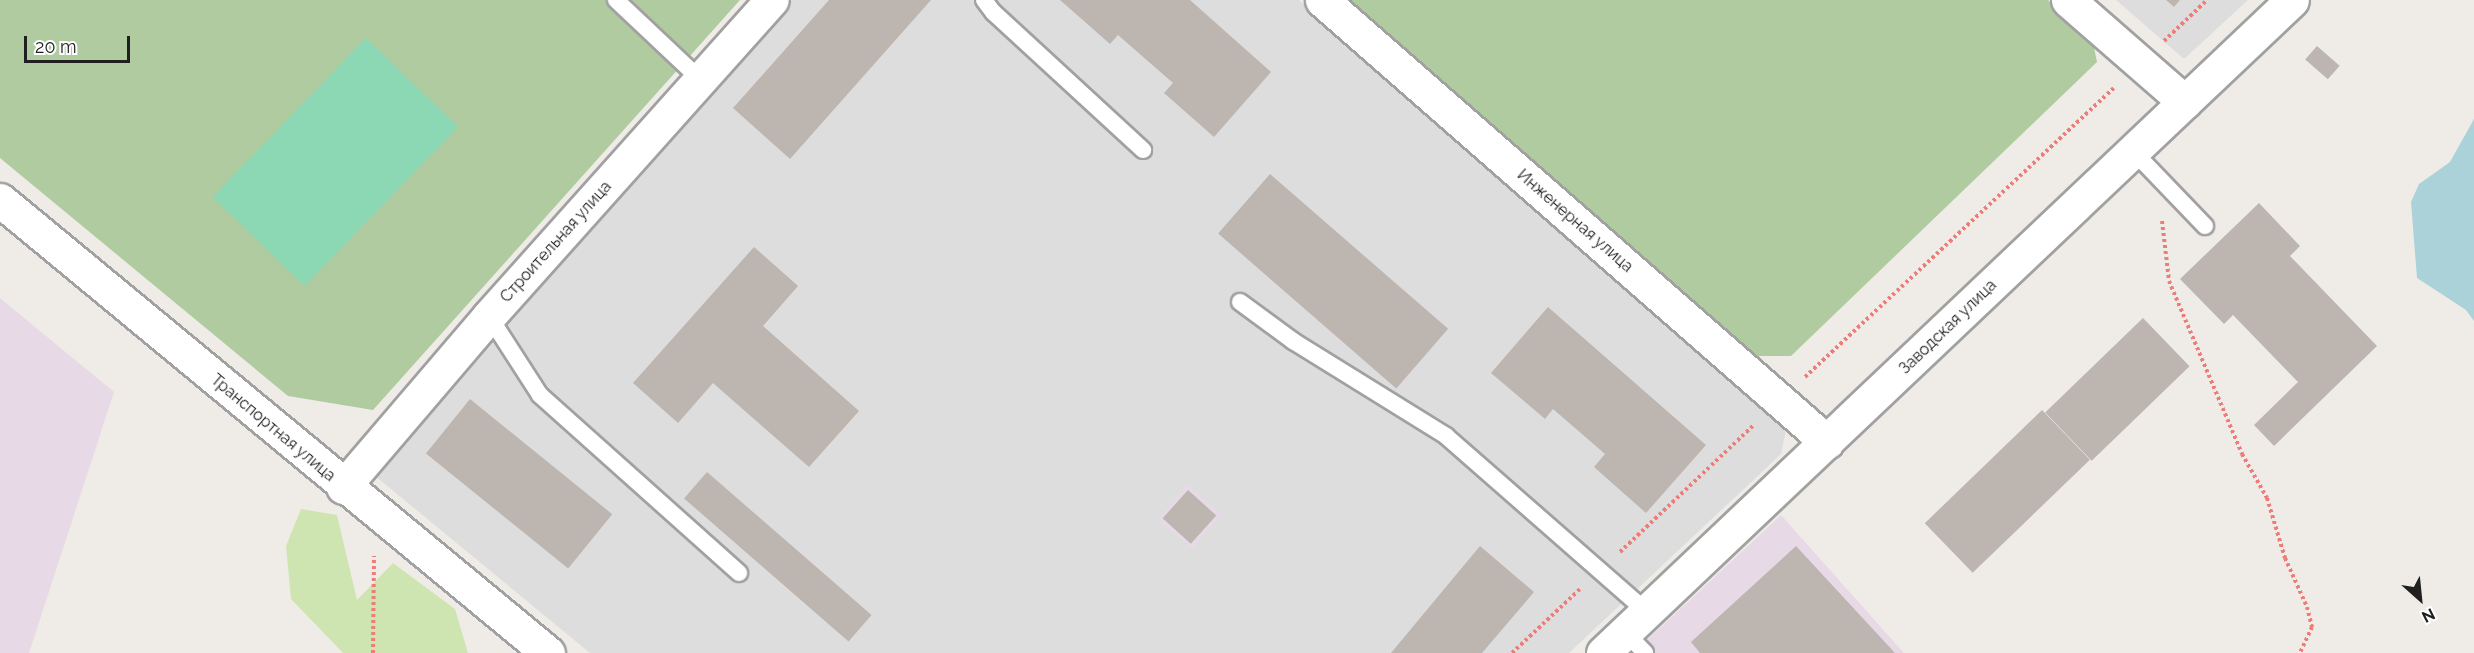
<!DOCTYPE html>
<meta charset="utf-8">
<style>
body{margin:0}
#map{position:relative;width:2474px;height:653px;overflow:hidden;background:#efece7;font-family:Raleway,sans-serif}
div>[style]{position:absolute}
.residential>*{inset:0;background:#dedddd}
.industrial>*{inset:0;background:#e8d9e6;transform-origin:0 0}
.grass>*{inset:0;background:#cfe5b1}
.forest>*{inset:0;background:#b0cb9f}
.pitch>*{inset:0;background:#8cd7b4;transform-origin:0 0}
.water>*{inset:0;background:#abd2d9}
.building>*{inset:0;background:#bdb5b0;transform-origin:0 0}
.path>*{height:4px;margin-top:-2px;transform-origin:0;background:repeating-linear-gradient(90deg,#ee7c79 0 3px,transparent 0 6px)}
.roads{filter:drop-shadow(2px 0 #a1a1a1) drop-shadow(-2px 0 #a1a1a1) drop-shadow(0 2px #a1a1a1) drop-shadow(0 -2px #a1a1a1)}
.service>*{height:16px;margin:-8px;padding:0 8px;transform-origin:8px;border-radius:8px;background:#fff}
.minor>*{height:33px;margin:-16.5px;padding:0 16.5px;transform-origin:16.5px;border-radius:16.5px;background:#fff}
.tertiary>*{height:33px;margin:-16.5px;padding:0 16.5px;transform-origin:16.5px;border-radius:16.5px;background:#fff}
span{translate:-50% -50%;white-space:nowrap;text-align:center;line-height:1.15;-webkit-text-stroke:4.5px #fff;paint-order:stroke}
.street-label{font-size:16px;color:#202020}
.north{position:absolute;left:2390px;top:569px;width:60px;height:60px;-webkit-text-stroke:4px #fff;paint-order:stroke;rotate:153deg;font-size:16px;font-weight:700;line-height:24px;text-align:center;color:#202020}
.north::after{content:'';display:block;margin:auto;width:21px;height:27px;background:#202020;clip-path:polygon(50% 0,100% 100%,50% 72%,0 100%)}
.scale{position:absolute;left:24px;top:36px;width:106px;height:27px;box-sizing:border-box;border:3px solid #202020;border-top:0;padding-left:8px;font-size:18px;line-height:21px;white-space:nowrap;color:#202020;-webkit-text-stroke:4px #fff;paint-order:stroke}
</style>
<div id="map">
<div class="residential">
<i style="clip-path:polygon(792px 0,1299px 0,1787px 425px,1781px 454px,1569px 653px,590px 653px,374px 475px)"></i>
<i style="clip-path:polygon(2116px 0,2248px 0,2184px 59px)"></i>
</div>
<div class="industrial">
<i style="clip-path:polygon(0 298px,114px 392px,29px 653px,0 653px)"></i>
<i style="left:1187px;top:485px;width:45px;height:45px;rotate:40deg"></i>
<i style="clip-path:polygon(1781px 515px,1904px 653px,1633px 653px)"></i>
</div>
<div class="grass">
<i style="clip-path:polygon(301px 509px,337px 515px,357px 600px,393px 563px,455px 609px,468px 653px,343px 653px,291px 599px,286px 546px)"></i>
</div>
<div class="forest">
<i style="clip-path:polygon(0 0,740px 0,373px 410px,288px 396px,0 158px)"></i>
<i style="clip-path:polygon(1347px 0,2048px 0,2092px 38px,2097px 62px,1791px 356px,1757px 356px)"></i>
</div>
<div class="pitch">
<i style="left:366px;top:38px;width:128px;height:221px;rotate:44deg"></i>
</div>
<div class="water">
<i style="clip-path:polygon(2474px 119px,2474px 321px,2466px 310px,2417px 278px,2411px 202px,2419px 184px,2450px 162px)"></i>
</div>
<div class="building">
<i style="clip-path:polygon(829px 0,931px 0,790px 159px,733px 108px)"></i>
<i style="clip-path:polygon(1060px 0,1190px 0,1271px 72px,1214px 137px,1164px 93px,1173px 83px,1118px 35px,1110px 44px)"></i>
<i style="clip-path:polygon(2166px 0,2180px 0,2174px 7px)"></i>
<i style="left:2317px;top:46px;width:30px;height:18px;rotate:41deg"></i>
<i style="left:1270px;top:174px;width:236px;height:79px;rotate:41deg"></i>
<i style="clip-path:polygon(2259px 203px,2300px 246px,2290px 256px,2377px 346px,2274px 446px,2254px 425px,2298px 382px,2233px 315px,2224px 324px,2180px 279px)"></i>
<i style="clip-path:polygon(754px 247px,798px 286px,763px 326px,859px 411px,809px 467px,713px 383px,678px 423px,633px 383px)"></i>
<i style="clip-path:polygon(1548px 307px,1706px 445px,1646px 513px,1594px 467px,1605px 454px,1553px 409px,1545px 419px,1491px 373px)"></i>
<i style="left:2143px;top:318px;width:67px;height:136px;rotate:46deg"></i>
<i style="left:470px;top:399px;width:183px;height:70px;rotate:39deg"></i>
<i style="left:2042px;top:410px;width:69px;height:163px;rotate:46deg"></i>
<i style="left:707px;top:472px;width:218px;height:35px;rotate:41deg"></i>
<i style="left:1188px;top:490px;width:38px;height:38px;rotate:42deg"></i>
<i style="clip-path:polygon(1480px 546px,1534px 592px,1482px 653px,1391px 653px)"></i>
<i style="clip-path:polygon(1796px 546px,1895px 653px,1700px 653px,1691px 642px)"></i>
</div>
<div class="path">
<i style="left:2164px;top:41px;width:59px;rotate:-43.6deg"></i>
<i style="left:2162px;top:221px;width:60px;rotate:83.3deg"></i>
<i style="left:2169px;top:281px;width:188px;rotate:67.1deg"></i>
<i style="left:2242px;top:454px;width:51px;rotate:60.4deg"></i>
<i style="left:2267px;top:498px;width:63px;rotate:73.3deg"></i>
<i style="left:2285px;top:558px;width:54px;rotate:65.8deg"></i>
<i style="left:2307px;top:607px;width:21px;rotate:76deg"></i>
<i style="left:2312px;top:627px;width:29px;rotate:115deg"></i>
<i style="left:1805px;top:377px;width:424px;rotate:-43.1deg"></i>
<i style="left:1620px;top:552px;width:185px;rotate:-43.5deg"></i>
<i style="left:373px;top:653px;width:97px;rotate:-89.4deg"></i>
<i style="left:1512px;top:653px;width:95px;rotate:-43.3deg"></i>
</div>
<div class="roads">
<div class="service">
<i style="left:616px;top:0;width:117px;rotate:43.3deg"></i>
<i style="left:984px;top:0;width:15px;rotate:53deg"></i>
<i style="left:993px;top:12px;width:204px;rotate:42.6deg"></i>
<i style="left:2133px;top:151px;width:104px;rotate:46.2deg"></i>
<i style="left:1240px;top:302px;width:66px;rotate:36.3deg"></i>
<i style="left:1293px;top:341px;width:180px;rotate:31.8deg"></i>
<i style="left:1446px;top:436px;width:267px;rotate:41.2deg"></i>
<i style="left:489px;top:316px;width:94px;rotate:57.2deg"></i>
<i style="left:540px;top:395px;width:267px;rotate:41.8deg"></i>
<i style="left:1625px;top:632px;width:29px;rotate:46deg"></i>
</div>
<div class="minor">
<i style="left:1322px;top:0;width:671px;rotate:41.19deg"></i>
<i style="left:2068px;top:0;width:155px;rotate:41.1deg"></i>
<i style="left:343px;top:487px;width:225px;rotate:-49.5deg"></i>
<i style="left:489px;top:316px;width:424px;rotate:-48.2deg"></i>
</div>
<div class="tertiary">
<i style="left:0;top:200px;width:711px;rotate:39.58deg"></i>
<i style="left:1603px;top:653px;width:949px;rotate:-43.46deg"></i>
</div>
</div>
<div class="street-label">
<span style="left:1575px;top:221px;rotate:41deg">Инженерная улица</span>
<span style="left:556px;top:242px;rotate:-48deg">Строительная улица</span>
<span style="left:1948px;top:327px;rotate:-44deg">Заводская улица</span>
<span style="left:273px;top:428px;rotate:40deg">Транспортная улица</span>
</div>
<div class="north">N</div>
<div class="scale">20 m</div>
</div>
